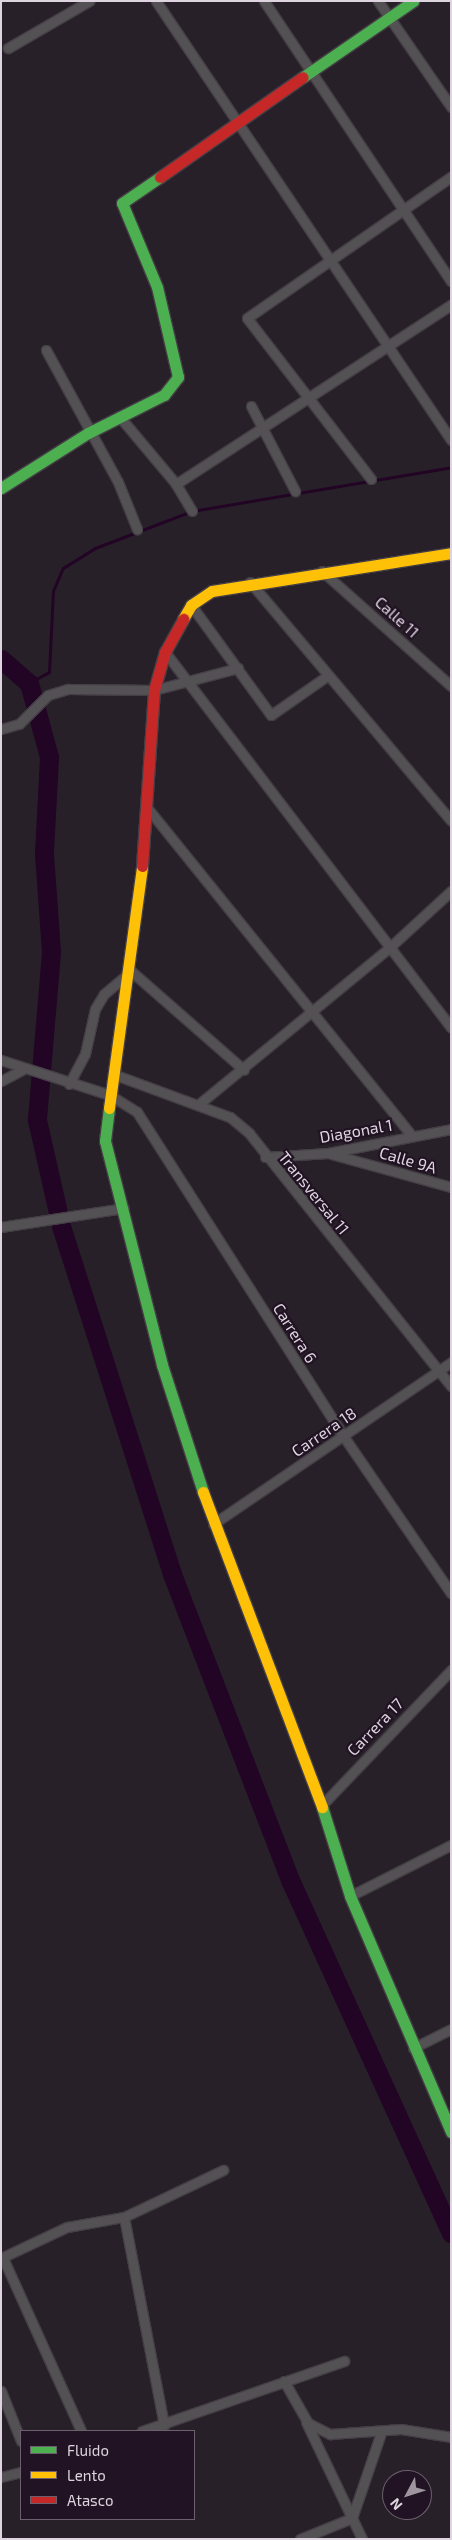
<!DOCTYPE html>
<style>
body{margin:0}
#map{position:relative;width:452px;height:2540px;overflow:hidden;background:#282029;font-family:"Exo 2",sans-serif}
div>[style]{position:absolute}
.stream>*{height:3px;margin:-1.5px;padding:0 1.5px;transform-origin:1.5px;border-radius:1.5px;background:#220425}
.river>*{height:19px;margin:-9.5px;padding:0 9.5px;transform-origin:9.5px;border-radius:9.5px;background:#220425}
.roads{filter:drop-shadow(1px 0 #443e45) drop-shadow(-1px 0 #443e45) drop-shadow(0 1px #443e45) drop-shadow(0 -1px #443e45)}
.street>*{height:9px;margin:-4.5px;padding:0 4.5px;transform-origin:4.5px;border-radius:4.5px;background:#545154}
.fast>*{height:11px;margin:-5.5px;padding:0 5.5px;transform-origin:5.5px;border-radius:5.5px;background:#4caf50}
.slow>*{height:11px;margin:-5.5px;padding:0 5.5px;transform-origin:5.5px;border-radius:5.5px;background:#ffc107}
.jam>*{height:11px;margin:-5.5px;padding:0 5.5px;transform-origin:5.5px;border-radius:5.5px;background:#c62828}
span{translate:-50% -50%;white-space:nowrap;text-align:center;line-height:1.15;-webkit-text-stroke:4.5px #211323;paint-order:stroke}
.street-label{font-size:16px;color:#ded4df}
.frame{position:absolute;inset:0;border:2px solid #ded4df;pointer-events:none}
.legend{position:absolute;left:20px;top:2430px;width:175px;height:90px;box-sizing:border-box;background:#211323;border:1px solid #6d606e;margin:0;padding:6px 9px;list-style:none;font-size:15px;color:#ded4df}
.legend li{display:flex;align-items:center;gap:10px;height:25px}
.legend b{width:25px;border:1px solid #6d606e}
.north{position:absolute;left:382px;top:2470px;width:50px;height:50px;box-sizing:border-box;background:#211323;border:1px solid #6d606e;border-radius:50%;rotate:230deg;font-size:14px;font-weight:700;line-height:20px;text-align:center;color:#ded4df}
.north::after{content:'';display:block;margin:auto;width:18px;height:22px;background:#9e959f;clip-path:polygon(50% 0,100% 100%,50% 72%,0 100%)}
</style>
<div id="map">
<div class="stream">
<i style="left:29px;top:683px;width:23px;rotate:-29deg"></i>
<i style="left:49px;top:672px;width:81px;rotate:-87.2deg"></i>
<i style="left:53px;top:591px;width:25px;rotate:-67deg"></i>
<i style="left:63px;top:568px;width:38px;rotate:-32deg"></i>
<i style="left:95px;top:548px;width:104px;rotate:-20.9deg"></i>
<i style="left:192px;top:511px;width:263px;rotate:-9.6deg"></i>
</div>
<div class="river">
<i style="left:1px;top:659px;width:37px;rotate:41deg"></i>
<i style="left:29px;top:683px;width:77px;rotate:74.9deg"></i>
<i style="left:49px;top:757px;width:97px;rotate:93deg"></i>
<i style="left:44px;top:854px;width:98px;rotate:85.9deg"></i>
<i style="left:51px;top:952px;width:169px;rotate:94.8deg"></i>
<i style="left:37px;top:1120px;width:109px;rotate:77.2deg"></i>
<i style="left:61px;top:1226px;width:365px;rotate:72.3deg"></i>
<i style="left:172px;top:1574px;width:330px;rotate:68.9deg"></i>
<i style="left:291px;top:1882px;width:386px;rotate:65.5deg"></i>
</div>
<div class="roads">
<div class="street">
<i style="left:156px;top:1px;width:529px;rotate:56.1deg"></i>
<i style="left:264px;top:1px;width:337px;rotate:56.3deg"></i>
<i style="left:378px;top:1px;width:129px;rotate:55.4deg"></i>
<i style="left:8px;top:48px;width:94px;rotate:-30.1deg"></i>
<i style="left:46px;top:350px;width:150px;rotate:61.4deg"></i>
<i style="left:118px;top:482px;width:51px;rotate:68deg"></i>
<i style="left:251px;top:406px;width:96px;rotate:62.6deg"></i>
<i style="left:119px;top:416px;width:89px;rotate:50deg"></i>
<i style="left:371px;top:479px;width:203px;rotate:-127.6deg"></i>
<i style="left:247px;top:318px;width:248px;rotate:-34.7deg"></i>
<i style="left:192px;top:511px;width:31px;rotate:-121deg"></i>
<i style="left:176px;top:484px;width:328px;rotate:-33.1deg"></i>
<i style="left:322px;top:571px;width:173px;rotate:41.7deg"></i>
<i style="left:250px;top:582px;width:312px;rotate:49.9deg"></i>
<i style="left:191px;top:605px;width:136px;rotate:54deg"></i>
<i style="left:271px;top:715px;width:68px;rotate:-34.9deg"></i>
<i style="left:165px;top:652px;width:472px;rotate:52.7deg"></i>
<i style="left:1px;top:729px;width:19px;rotate:-16deg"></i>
<i style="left:19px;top:724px;width:41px;rotate:-45deg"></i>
<i style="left:48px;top:695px;width:21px;rotate:-17deg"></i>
<i style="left:68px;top:689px;width:86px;rotate:0.7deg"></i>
<i style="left:154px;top:690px;width:87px;rotate:-14.7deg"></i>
<i style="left:149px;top:810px;width:419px;rotate:51.1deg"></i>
<i style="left:1px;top:1060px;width:114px;rotate:17.8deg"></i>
<i style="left:110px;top:1095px;width:32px;rotate:32deg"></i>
<i style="left:137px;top:1112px;width:385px;rotate:57.5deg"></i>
<i style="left:344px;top:1437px;width:189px;rotate:55.6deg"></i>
<i style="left:113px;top:1074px;width:125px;rotate:20.2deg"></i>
<i style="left:230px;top:1117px;width:25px;rotate:40deg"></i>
<i style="left:249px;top:1133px;width:324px;rotate:51.4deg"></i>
<i style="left:1px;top:1081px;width:26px;rotate:-28deg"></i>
<i style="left:69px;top:1084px;width:34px;rotate:-62deg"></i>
<i style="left:85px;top:1054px;width:46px;rotate:-77.5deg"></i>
<i style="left:95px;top:1009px;width:17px;rotate:-59deg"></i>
<i style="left:104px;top:994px;width:35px;rotate:-40deg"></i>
<i style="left:131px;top:971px;width:150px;rotate:41.2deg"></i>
<i style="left:199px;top:1104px;width:246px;rotate:-39.4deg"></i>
<i style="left:389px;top:948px;width:84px;rotate:-42.6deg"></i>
<i style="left:331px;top:1154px;width:124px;rotate:15.4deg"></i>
<i style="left:265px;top:1157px;width:63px;rotate:-3.6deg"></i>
<i style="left:328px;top:1153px;width:125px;rotate:-11deg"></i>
<i style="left:1px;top:1227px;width:124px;rotate:-8.8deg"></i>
<i style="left:213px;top:1524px;width:288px;rotate:-34.2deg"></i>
<i style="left:322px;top:1805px;width:187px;rotate:-46.3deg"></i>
<i style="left:350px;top:1896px;width:113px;rotate:-26.8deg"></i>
<i style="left:413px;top:2048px;width:42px;rotate:-26.6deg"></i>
<i style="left:124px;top:2217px;width:212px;rotate:79.1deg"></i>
<i style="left:1px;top:2258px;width:73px;rotate:-25.2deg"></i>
<i style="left:67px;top:2227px;width:58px;rotate:-10deg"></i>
<i style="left:124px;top:2217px;width:110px;rotate:-25.4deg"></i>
<i style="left:3px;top:2258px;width:190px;rotate:65.7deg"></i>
<i style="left:284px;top:2381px;width:48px;rotate:60.3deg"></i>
<i style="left:308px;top:2423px;width:25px;rotate:27deg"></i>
<i style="left:330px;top:2434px;width:71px;rotate:-4deg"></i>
<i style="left:401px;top:2429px;width:51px;rotate:9.1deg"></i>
<i style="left:1px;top:2391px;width:54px;rotate:68.2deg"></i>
<i style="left:306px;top:2422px;width:130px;rotate:64.4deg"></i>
<i style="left:142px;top:2431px;width:214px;rotate:-19.1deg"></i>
<i style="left:1px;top:2477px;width:21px;rotate:-14deg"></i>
<i style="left:300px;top:2539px;width:56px;rotate:-22deg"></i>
<i style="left:352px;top:2518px;width:90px;rotate:-71.2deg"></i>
</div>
<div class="fast">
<i style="left:303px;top:77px;width:134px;rotate:-34.6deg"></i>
<i style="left:1px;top:488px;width:103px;rotate:-32.3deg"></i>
<i style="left:88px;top:433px;width:85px;rotate:-26.6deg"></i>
<i style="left:164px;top:395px;width:23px;rotate:-52deg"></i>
<i style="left:178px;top:377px;width:92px;rotate:-103.1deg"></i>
<i style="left:157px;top:287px;width:91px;rotate:-112.6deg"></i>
<i style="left:122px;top:203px;width:46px;rotate:-34.4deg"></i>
<i style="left:109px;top:1108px;width:33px;rotate:97deg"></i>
<i style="left:105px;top:1141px;width:231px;rotate:75.7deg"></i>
<i style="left:162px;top:1365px;width:133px;rotate:72.1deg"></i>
<i style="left:322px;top:1807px;width:93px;rotate:72.5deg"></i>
<i style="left:350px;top:1896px;width:257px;rotate:66.8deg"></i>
</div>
<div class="slow">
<i style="left:183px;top:619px;width:16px;rotate:-60deg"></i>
<i style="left:191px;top:605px;width:25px;rotate:-34deg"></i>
<i style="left:212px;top:591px;width:242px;rotate:-9deg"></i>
<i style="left:109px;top:1108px;width:244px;rotate:-82.2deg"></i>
<i style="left:203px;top:1492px;width:337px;rotate:69.3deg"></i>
</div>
<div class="jam">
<i style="left:160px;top:177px;width:174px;rotate:-35deg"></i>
<i style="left:142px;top:866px;width:176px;rotate:-86.1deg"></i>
<i style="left:154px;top:690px;width:40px;rotate:-74deg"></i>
<i style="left:165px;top:652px;width:38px;rotate:-61deg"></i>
</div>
</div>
<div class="street-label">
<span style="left:397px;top:617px;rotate:42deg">Calle 11</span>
<span style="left:356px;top:1131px;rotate:-10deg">Diagonal 1</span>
<span style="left:408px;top:1160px;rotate:16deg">Calle 9A</span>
<span style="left:314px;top:1193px;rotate:51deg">Transversal 11</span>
<span style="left:295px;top:1333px;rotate:58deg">Carrera 6</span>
<span style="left:324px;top:1432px;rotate:-34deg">Carrera 18</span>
<span style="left:375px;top:1727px;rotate:-46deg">Carrera 17</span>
</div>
<div class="frame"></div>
<ul class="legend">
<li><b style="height:6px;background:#4caf50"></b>Fluido</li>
<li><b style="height:6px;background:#ffc107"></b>Lento</li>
<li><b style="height:6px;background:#c62828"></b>Atasco</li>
</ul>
<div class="north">N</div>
</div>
